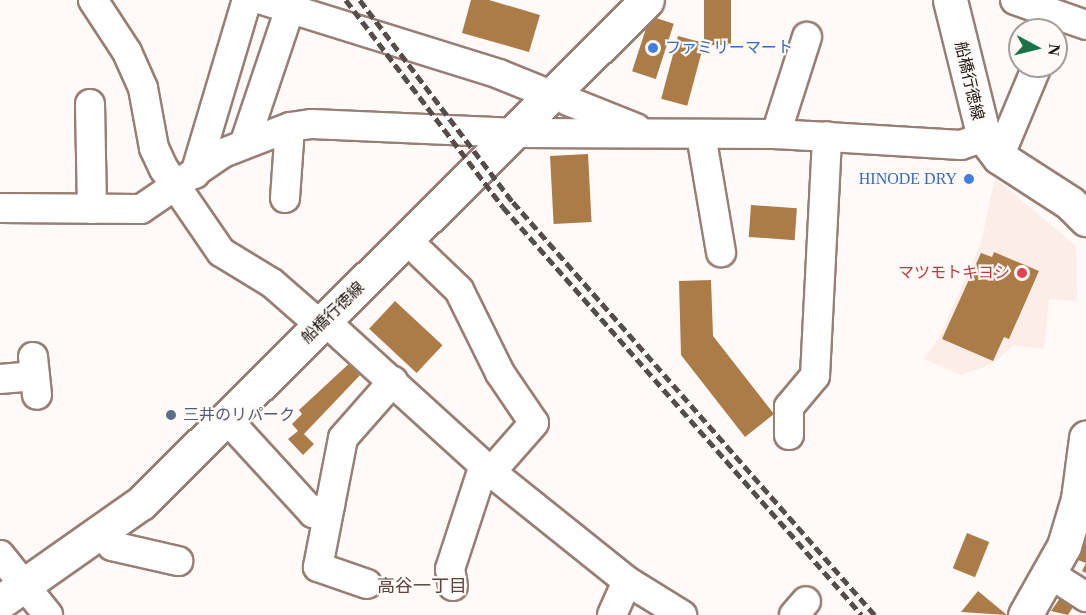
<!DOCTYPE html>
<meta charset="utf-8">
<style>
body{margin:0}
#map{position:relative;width:1086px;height:615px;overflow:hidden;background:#fff9f7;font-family:"Times New Roman","Noto Sans JP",serif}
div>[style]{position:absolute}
.built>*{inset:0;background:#fcede8}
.building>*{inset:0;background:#ab7c47;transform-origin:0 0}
.roads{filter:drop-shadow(2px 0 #977f76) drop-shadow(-2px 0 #977f76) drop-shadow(0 2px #977f76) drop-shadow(0 -2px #977f76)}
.minor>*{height:28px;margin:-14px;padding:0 14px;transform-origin:14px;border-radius:14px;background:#fff}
.major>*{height:33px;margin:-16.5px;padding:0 16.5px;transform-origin:16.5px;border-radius:16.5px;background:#fff}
.rail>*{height:4.5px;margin-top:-2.25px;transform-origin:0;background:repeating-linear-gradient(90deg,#564d4a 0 9px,transparent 0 13.5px)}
.dots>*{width:16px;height:16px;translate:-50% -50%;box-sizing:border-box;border:3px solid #fff9f7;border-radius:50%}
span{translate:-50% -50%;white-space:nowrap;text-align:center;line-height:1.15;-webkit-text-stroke:4.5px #fff9f7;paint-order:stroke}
.shop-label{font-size:16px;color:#366cbe}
.left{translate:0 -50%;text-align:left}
.right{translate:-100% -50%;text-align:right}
.street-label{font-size:16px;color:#1d1410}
.health-label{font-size:16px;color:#be3a42}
.service-label{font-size:16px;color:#4e5e75}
.neighbourhood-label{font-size:18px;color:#5b453d}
.north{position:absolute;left:1008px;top:18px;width:60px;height:60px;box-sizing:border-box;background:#fff9f7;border:2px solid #a59d9b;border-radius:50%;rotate:97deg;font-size:16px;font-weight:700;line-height:24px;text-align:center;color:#1d1410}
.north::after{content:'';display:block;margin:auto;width:21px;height:27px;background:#197347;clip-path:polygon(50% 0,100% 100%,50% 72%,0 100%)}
</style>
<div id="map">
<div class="built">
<i style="clip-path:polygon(995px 178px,1076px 246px,1077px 301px,1049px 299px,1044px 349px,1013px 345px,994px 363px,961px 375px,924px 359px,939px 338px,981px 243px)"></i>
</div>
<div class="building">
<i style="clip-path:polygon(471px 0,489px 0,540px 15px,529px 52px,462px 33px)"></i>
<i style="left:704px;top:0;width:27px;height:45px"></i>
<i style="left:650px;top:16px;width:25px;height:58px;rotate:18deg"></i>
<i style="left:678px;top:36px;width:27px;height:65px;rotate:15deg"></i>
<i style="left:588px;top:154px;width:68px;height:38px;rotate:87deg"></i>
<i style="left:751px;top:205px;width:46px;height:32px;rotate:4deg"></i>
<i style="clip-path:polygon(994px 252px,1039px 271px,1009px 339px,1004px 337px,993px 361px,942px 339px,981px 253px,992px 257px)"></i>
<i style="clip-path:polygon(711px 280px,713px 336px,774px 414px,745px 437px,681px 355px,679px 281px)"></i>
<i style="left:395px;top:301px;width:65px;height:38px;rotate:43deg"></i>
<i style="clip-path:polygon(354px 359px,364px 371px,304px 434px,314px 444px,303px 455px,288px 439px,298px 431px,292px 424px,302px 414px,299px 410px)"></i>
<i style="left:967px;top:533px;width:24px;height:38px;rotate:22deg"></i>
<i style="clip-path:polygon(1086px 541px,1086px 573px,1082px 571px,1086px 563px,1078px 560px)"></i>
<i style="clip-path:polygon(978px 591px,1007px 615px,961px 612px)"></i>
<i style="clip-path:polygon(1060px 598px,1073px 607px,1068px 615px,1051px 611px)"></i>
</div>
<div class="roads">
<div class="minor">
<i style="left:93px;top:0;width:62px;rotate:56.8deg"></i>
<i style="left:127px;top:52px;width:39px;rotate:66deg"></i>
<i style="left:143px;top:88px;width:61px;rotate:79.6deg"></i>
<i style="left:154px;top:148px;width:23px;rotate:65deg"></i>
<i style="left:164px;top:169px;width:101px;rotate:55.5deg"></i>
<i style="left:221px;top:252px;width:60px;rotate:31.3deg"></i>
<i style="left:272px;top:283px;width:64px;rotate:41.2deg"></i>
<i style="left:262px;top:0;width:248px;rotate:17.3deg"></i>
<i style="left:499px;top:74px;width:56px;rotate:22deg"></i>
<i style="left:1015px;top:0;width:75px;rotate:19.4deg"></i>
<i style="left:568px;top:101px;width:73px;rotate:21.7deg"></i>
<i style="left:90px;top:104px;width:105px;rotate:88.9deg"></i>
<i style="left:776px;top:134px;width:102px;rotate:-72.3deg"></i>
<i style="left:701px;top:135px;width:119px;rotate:80.3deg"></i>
<i style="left:245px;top:142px;width:138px;rotate:-71.4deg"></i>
<i style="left:999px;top:157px;width:99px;rotate:-67.3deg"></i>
<i style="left:195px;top:174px;width:182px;rotate:-73.4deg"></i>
<i style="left:285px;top:198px;width:71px;rotate:-86deg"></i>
<i style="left:0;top:208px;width:141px;rotate:0.4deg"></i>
<i style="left:141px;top:209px;width:99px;rotate:-34.3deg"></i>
<i style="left:223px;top:153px;width:72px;rotate:-21.2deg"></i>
<i style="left:290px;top:127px;width:22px;rotate:-8deg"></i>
<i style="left:312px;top:124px;width:205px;rotate:2.5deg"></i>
<i style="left:517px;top:133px;width:259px;rotate:0.2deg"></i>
<i style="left:776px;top:134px;width:185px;rotate:3.4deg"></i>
<i style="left:961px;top:145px;width:24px;rotate:-19deg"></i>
<i style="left:407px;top:240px;width:72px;rotate:43.9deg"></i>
<i style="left:459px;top:290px;width:93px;rotate:63.7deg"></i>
<i style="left:500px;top:373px;width:60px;rotate:55.8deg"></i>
<i style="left:534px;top:423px;width:65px;rotate:131.3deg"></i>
<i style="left:325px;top:321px;width:224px;rotate:42.3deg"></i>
<i style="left:491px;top:472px;width:174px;rotate:38.7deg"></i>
<i style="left:627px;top:581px;width:65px;rotate:31.7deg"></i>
<i style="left:33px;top:357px;width:38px;rotate:84deg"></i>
<i style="left:0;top:379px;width:35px;rotate:-5deg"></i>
<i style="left:226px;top:418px;width:129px;rotate:47.5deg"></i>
<i style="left:313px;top:513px;width:19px;rotate:-25deg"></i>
<i style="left:789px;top:435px;width:28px;rotate:-90deg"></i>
<i style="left:789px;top:407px;width:40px;rotate:-50deg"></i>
<i style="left:815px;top:376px;width:240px;rotate:-87.1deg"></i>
<i style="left:103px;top:531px;width:17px;rotate:59deg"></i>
<i style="left:112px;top:546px;width:68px;rotate:12.8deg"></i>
<i style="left:0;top:555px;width:77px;rotate:51.3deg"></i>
<i style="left:1050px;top:574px;width:43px;rotate:32.6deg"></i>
<i style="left:367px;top:584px;width:52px;rotate:-160.9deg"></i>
<i style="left:318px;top:567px;width:131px;rotate:-79deg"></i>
<i style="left:343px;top:438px;width:76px;rotate:-48.7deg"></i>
<i style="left:453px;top:586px;width:17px;rotate:-100deg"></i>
<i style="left:450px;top:569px;width:109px;rotate:-71.9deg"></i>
<i style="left:612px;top:615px;width:37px;rotate:-66deg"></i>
<i style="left:794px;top:615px;width:18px;rotate:-49deg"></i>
</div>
<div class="major">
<i style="left:950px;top:0;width:141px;rotate:76.1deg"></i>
<i style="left:984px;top:137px;width:25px;rotate:53deg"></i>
<i style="left:999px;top:157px;width:85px;rotate:32.9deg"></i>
<i style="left:1070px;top:203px;width:23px;rotate:45deg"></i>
<i style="left:0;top:602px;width:172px;rotate:-35.1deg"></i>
<i style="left:141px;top:503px;width:713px;rotate:-44.83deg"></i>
<i style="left:1025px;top:615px;width:79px;rotate:-60.5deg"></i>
<i style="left:1064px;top:546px;width:49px;rotate:-73.4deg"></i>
<i style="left:1078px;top:499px;width:62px;rotate:-82.5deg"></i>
</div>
</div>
<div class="rail">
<i style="left:346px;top:0;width:260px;rotate:52.8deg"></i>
<i style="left:503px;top:207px;width:543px;rotate:48.66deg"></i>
<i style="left:360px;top:0;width:253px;rotate:52.9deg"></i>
<i style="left:513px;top:202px;width:549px;rotate:48.77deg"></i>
</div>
<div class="dots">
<i style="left:653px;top:48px;background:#3f7fe0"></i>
<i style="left:969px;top:179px;background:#3f7fe0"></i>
<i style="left:1022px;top:273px;background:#e0444e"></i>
<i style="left:171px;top:415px;background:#5c6f8a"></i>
</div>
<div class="shop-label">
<span class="left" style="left:665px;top:48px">ファミリーマート</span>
<span class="right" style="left:957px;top:179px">HINODE DRY</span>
</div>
<div class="street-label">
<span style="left:969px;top:81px;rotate:77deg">船橋行徳線</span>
<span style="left:333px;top:313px;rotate:-44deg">船橋行徳線</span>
</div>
<div class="health-label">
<span class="right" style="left:1010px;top:273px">マツモトキヨシ</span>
</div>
<div class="service-label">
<span class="left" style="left:183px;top:415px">三井のリパーク</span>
</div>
<div class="neighbourhood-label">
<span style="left:422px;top:586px">高谷一丁目</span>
</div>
<div class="north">N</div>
</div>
